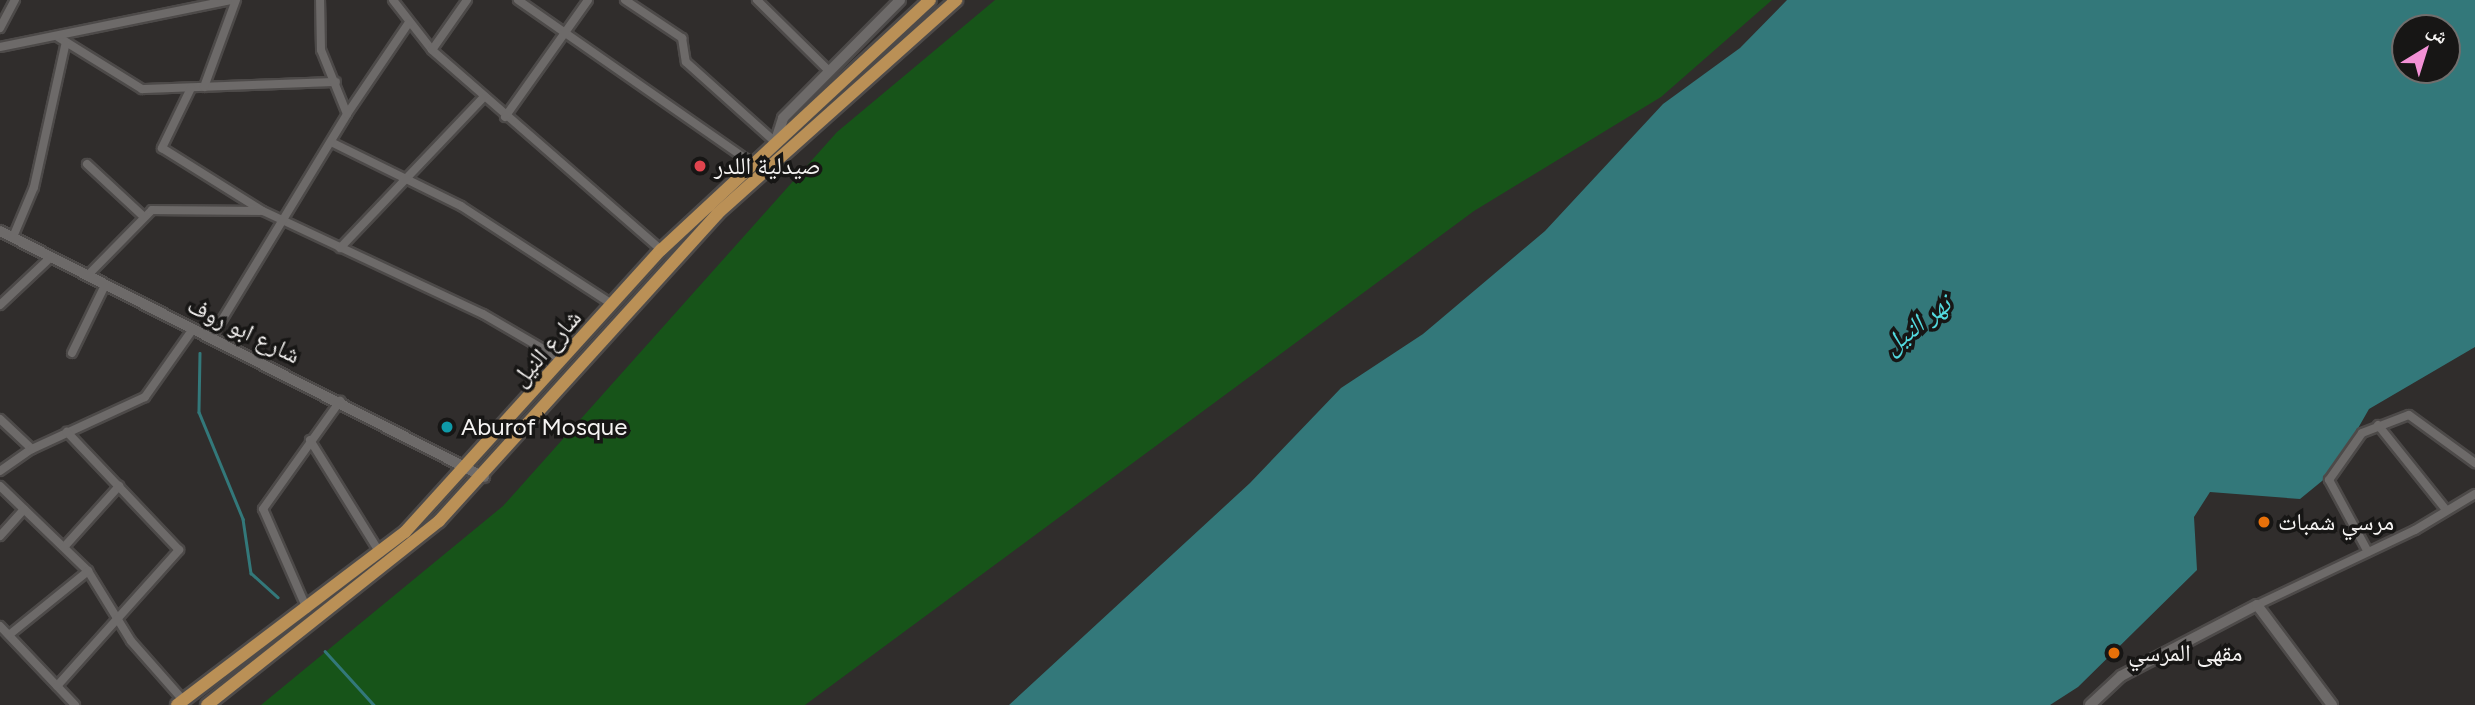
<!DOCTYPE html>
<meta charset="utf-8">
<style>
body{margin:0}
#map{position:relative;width:2475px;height:705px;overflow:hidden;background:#302d2c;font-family:Figtree,"Noto Naskh Arabic",sans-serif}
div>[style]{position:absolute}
.green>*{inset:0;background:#175419}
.water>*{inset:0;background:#33787a}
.stream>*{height:2.5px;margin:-1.25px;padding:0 1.25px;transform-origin:1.25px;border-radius:1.25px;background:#33787a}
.roads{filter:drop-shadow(2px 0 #4d4a49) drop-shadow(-2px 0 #4d4a49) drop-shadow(0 2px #4d4a49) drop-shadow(0 -2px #4d4a49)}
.minor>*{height:8px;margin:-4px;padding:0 4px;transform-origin:4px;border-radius:4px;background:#6d6a69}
.tertiary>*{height:10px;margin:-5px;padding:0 5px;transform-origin:5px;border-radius:5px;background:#6d6a69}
.primary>*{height:12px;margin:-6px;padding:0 6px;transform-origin:6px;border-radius:6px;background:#ba9056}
.dots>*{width:19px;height:19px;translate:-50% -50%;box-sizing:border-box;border:4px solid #171615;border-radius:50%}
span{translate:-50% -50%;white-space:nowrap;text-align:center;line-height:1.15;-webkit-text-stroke:7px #171615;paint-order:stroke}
.poi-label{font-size:24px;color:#f5f3f2}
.left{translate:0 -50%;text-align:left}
.street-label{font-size:24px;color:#f5f3f2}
.water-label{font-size:26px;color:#53dadf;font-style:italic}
.north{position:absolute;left:2391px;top:14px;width:70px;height:70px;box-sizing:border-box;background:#171615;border:2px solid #706e6d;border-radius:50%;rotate:38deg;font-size:19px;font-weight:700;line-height:28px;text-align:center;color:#f5f3f2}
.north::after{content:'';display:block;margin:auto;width:24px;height:32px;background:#f391d6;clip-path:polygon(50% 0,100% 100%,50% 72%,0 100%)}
</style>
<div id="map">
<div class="green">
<i style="clip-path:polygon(995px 0,1772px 0,1661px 97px,1474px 211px,805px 705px,261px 705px,503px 506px,837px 132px)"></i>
</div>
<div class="water">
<i style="clip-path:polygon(evenodd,1787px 0,2475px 0,2475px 347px,2369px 409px,2333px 472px,2300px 499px,2210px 492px,2194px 517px,2197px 570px,2078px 687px,2050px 705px,1009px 705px,1250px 483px,1341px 388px,1423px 334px,1545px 231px,1663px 104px,1740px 48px,1787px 0,2405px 28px,2447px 28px,2447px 70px,2405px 70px,2405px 28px)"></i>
</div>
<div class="stream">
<i style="left:200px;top:353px;width:59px;rotate:91deg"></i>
<i style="left:199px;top:412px;width:116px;rotate:67.6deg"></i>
<i style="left:243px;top:519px;width:55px;rotate:81.6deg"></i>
<i style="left:251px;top:573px;width:36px;rotate:42deg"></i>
<i style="left:325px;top:651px;width:73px;rotate:47.8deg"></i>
</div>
<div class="roads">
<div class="minor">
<i style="left:393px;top:0;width:63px;rotate:52deg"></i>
<i style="left:432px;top:50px;width:304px;rotate:41.1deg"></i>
<i style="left:518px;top:0;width:285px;rotate:34.9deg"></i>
<i style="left:625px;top:0;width:69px;rotate:33.7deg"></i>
<i style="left:682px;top:38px;width:24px;rotate:81deg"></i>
<i style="left:686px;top:62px;width:118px;rotate:41.9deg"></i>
<i style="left:757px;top:0;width:101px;rotate:44.6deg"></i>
<i style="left:0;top:28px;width:32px;rotate:-62deg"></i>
<i style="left:58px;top:37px;width:99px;rotate:31.8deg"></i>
<i style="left:142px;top:89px;width:194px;rotate:-2.1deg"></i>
<i style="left:0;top:47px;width:237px;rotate:-11.5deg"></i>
<i style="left:432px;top:50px;width:61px;rotate:-55deg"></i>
<i style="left:204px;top:87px;width:93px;rotate:-69.8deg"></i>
<i style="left:191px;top:88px;width:67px;rotate:115.8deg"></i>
<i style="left:162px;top:148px;width:119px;rotate:32deg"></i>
<i style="left:263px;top:211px;width:243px;rotate:25.1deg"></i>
<i style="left:483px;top:314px;width:91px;rotate:30.2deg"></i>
<i style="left:347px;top:114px;width:109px;rotate:-55.9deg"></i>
<i style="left:505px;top:117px;width:143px;rotate:-54.6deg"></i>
<i style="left:333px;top:143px;width:143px;rotate:26.2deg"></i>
<i style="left:461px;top:206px;width:180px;rotate:33deg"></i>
<i style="left:87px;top:164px;width:76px;rotate:42.9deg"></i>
<i style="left:13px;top:237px;width:54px;rotate:-67.2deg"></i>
<i style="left:34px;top:187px;width:148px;rotate:-77.6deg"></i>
<i style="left:340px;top:248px;width:209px;rotate:-46.4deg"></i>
<i style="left:90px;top:273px;width:88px;rotate:-45.5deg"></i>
<i style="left:152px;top:210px;width:108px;rotate:0.5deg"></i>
<i style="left:0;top:305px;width:70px;rotate:-43.3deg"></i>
<i style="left:211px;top:338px;width:262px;rotate:-58.7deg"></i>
<i style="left:347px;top:114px;width:69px;rotate:-112.1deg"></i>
<i style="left:321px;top:50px;width:50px;rotate:-91.1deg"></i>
<i style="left:72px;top:353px;width:76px;rotate:-64.1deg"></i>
<i style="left:0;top:419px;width:44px;rotate:43.2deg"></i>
<i style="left:2378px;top:425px;width:109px;rotate:51.3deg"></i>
<i style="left:310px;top:440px;width:133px;rotate:58.2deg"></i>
<i style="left:0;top:471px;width:39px;rotate:-35deg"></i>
<i style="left:32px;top:449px;width:124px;rotate:-24.7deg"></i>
<i style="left:145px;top:397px;width:83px;rotate:-54.8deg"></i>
<i style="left:0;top:486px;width:122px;rotate:44deg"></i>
<i style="left:88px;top:571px;width:82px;rotate:58.4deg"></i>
<i style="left:131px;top:641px;width:79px;rotate:48.6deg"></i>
<i style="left:0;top:536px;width:36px;rotate:-48deg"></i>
<i style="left:65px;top:546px;width:81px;rotate:-48deg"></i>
<i style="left:2368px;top:552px;width:82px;rotate:-118.4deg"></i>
<i style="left:2329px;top:480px;width:57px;rotate:-54.9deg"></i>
<i style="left:2362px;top:433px;width:50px;rotate:-21deg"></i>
<i style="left:2409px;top:415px;width:82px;rotate:36deg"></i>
<i style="left:2257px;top:605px;width:175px;rotate:-25.4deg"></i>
<i style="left:2415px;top:530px;width:70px;rotate:-31deg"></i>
<i style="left:307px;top:609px;width:109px;rotate:-113.7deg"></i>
<i style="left:263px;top:509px;width:133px;rotate:-54.5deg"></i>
<i style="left:0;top:626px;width:109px;rotate:46.5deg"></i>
<i style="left:9px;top:635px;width:102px;rotate:-39deg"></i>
<i style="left:57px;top:686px;width:183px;rotate:-48.1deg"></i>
<i style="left:179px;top:550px;width:163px;rotate:-133.5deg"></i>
</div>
<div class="tertiary">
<i style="left:776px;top:140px;width:23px;rotate:-72deg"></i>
<i style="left:783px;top:118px;width:166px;rotate:-45.2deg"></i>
<i style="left:0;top:231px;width:543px;rotate:26.94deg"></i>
<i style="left:2090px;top:705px;width:42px;rotate:-43.1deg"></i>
<i style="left:2121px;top:676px;width:153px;rotate:-27.6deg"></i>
<i style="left:2257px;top:605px;width:125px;rotate:53.1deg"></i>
</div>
<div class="primary">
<i style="left:177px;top:705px;width:286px;rotate:-37.2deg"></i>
<i style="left:405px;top:532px;width:381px;rotate:-47.8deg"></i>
<i style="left:661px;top:250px;width:367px;rotate:-42.9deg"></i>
<i style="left:207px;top:705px;width:296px;rotate:-38.4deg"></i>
<i style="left:439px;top:521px;width:414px;rotate:-47.8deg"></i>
<i style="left:717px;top:214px;width:321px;rotate:-41.8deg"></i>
</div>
</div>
<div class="dots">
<i style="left:700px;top:166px;background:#e0444e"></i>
<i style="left:447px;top:427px;background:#0f9aa8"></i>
<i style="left:2264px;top:522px;background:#e8710a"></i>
<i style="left:2114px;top:653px;background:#e8710a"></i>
</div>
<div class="poi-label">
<span class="left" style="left:714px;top:166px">صيدلية اللدر</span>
<span class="left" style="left:461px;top:427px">Aburof Mosque</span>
<span class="left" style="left:2278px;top:522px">مرسي شمبات</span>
<span class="left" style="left:2128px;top:653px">مقهى المرسي</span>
</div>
<div class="street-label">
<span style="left:244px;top:330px;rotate:26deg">شارع ابو روف</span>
<span style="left:546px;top:348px;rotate:-49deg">شارع النيل</span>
</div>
<div class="water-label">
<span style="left:1917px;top:325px;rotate:-38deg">نهر النيل</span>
</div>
<div class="north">ش</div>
</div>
